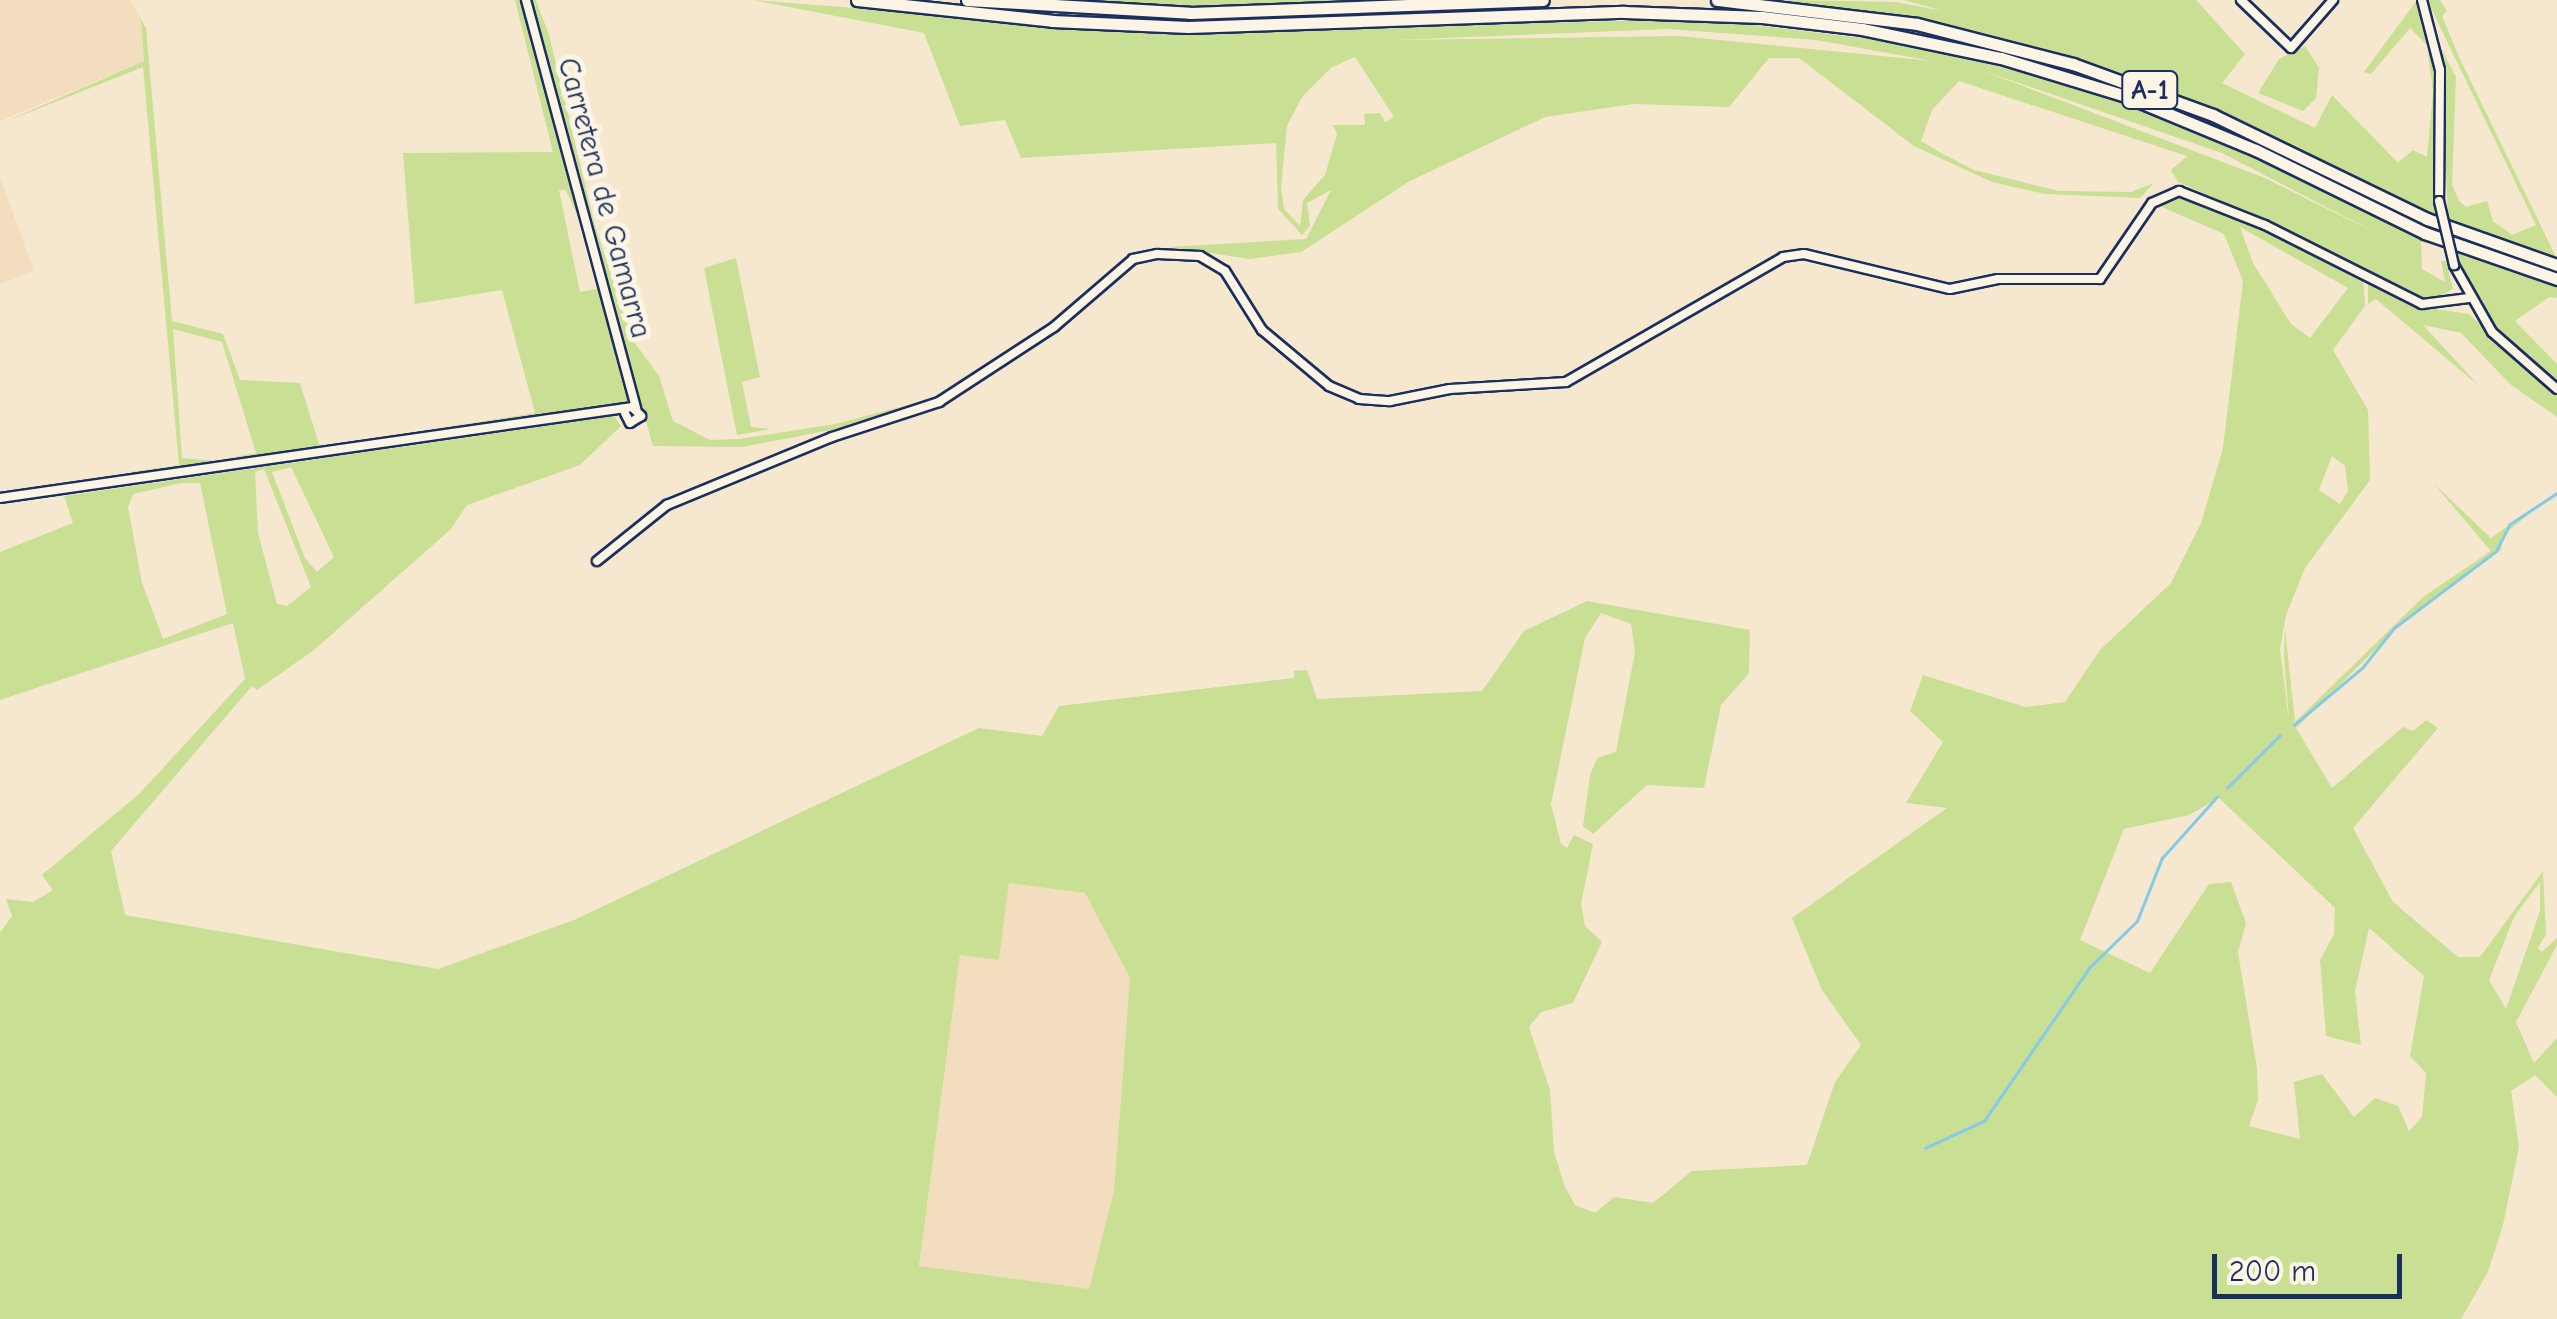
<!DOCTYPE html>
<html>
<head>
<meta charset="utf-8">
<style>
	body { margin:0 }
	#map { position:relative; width:2557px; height:1319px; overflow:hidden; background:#f6e8cf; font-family:"Comic Neue",sans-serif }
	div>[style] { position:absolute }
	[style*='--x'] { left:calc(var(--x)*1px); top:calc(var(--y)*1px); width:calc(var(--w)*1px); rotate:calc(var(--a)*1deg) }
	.built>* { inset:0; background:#f2debf }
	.green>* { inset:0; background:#c8df94 }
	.stream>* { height:2.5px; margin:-1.25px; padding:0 1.25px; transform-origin:1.25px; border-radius:1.25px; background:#87cae8 }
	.roads { filter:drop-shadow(2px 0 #1b2f5e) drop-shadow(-2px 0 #1b2f5e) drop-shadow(0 2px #1b2f5e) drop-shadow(0 -2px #1b2f5e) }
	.minor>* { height:8px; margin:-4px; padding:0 4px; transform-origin:4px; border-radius:4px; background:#fcf5e5 }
	.highway>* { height:11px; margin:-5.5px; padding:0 5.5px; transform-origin:5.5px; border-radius:5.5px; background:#fcf5e5 }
	.bridges { filter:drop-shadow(2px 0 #1b2f5e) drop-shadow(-2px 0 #1b2f5e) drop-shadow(0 2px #1b2f5e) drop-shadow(0 -2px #1b2f5e) }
	.minor-bridge>* { height:8px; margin:-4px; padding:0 4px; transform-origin:4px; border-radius:4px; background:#fcf5e5 }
	span { translate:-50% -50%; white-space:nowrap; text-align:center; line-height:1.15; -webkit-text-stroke:10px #fcf5e5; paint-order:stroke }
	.shield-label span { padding:2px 8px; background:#fcf5e5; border:2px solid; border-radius:8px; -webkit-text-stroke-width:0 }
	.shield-label { font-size:28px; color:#1b2f5e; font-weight:700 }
	.street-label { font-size:30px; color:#1b2f5e }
	.scale { position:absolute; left:2212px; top:1254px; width:190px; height:45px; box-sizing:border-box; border:5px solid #1b2f5e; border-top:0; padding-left:12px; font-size:30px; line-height:35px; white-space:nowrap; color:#1b2f5e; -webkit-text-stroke:8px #fcf5e5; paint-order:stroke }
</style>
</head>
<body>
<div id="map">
	<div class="built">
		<div style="clip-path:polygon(0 0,130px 0,141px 20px,144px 61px,0 121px)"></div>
		<div style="clip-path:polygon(0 177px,34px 271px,0 284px)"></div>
		<div style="clip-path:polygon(1009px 883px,1085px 893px,1130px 978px,1114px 1191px,1090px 1290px,919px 1266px,960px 955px,999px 959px)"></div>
	</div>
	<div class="green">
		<div style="clip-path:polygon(evenodd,130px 0,146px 28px,172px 321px,223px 334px,240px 380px,300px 383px,320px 447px,535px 413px,502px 290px,415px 304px,403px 153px,553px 152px,515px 0,524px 0,588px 241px,566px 190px,559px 190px,580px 292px,602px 288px,631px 396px,626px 403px,134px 477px,131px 472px,179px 465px,143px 67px,0 124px,144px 61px,141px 20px,130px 0,173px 329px,222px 342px,256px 453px,214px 461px,182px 458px,173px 329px)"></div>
		<div style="clip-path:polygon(528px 0,536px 0,549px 35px,595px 226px,634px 342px,659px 376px,673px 421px,710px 440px,739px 439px,835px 424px,915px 403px,831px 430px,742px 447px,653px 446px)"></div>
		<div style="clip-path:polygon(evenodd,753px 0,1158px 32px,1704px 19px,1911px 44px,2109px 95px,2225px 142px,2441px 246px,2421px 242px,2422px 269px,2445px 282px,2441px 261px,2446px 261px,2453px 289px,2433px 300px,2406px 295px,2289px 230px,2178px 182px,2171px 170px,2187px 156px,1959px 81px,1932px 110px,1921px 141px,1941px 153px,1974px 170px,2058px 191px,2131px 192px,2154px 183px,2140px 198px,2045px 194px,1992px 182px,1914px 146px,1799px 58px,1769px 58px,1729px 107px,1633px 104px,1545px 117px,1410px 181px,1301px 252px,1250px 259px,1169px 247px,1306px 239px,1331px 190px,1307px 203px,1310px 226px,1302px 235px,1278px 209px,1276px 143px,1021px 158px,1005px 120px,960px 126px,924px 33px,753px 0,1668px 29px,1816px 40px,1932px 61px,1679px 36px,1395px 40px,1668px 29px,753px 0,1355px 57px,1394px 117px,1385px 122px,1380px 113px,1364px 114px,1365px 125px,1333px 125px,1337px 134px,1325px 175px,1303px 200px,1300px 226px,1284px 209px,1281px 187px,1287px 126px,1302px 97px,1332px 67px,1355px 57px,753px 0,1981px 70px,2222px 153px,2384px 237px,2265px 178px,1981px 70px)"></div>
		<div style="clip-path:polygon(1033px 0,1413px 0,1172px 7px)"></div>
		<div style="clip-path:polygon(1784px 0,1896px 2px,1943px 11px,1904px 0,2196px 0,2245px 54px,2222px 83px,2315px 128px,2332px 95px,2398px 163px,2413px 150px,2427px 157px,2433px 92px,2427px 45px,2410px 28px,2371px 74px,2364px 72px,2417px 0,2435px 52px,2436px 216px,2126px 76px,1988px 34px)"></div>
		<div style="clip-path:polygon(2427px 0,2440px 0,2447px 11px,2442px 16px,2459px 57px,2557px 259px,2448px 220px,2441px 48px,2456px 77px,2452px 185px,2459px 201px,2466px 207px,2487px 201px,2493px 221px,2512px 235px,2536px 225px)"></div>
		<div style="clip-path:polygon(2305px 46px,2319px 68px,2316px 98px,2303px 111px,2258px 93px,2279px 59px)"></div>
		<div style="clip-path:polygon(evenodd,2167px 197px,2196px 199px,2363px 279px,2365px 306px,2333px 350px,2368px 410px,2370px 480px,2305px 568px,2286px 615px,2280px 649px,2289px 721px,2284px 656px,2285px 628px,2295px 722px,2423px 597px,2491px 551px,2434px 484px,2491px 538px,2557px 492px,2503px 535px,2501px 550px,2398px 627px,2296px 728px,2332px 788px,2403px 727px,2413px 731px,2426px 720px,2438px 728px,2353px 828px,2393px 902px,2458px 957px,2480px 957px,2543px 871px,2546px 934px,2538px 948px,2542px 952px,2557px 938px,2557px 945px,2516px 1022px,2534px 1063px,2557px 1038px,2557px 1097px,2535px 1075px,2511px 1091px,2519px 1147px,2503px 1225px,2488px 1272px,2461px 1319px,0 1319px,0 933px,12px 916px,6px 899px,33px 902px,53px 890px,42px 875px,140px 793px,245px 679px,233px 623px,0 700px,0 552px,73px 523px,64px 496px,614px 416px,621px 426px,580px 465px,467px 505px,451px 529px,314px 650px,257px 690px,252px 686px,111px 851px,125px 915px,438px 969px,574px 920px,979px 728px,1042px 736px,1059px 706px,1294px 678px,1294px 671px,1307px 670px,1317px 699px,1482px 691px,1524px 631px,1587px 601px,1750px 630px,1749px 673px,1721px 705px,1704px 788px,1647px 785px,1593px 834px,1583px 826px,1590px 775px,1597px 758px,1616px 752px,1635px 652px,1631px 624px,1601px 613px,1585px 638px,1551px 804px,1561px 844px,1567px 848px,1574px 835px,1593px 844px,1581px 904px,1585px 926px,1602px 942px,1573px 1003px,1541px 1012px,1529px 1027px,1550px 1090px,1554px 1152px,1565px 1187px,1575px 1205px,1595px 1213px,1614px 1197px,1653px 1203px,1692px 1171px,1807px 1165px,1835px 1082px,1861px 1045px,1822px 990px,1792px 918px,1947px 808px,1906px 803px,1943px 742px,1910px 711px,1923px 675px,2025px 707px,2065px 702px,2100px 650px,2171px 583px,2201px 523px,2223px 448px,2243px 281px,2224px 234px,2155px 204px,2167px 197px,2240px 227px,2348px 288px,2310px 338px,2291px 324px,2253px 263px,2240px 227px,2167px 197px,2332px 456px,2345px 466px,2348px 491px,2340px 504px,2319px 490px,2332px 456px,2167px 197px,291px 467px,334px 557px,317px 572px,305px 558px,272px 472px,291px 467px,2167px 197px,264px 469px,311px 587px,287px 606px,277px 604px,258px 533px,255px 472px,264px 469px,2167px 197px,181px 483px,200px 483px,227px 614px,163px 639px,142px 583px,128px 507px,133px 494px,181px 483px,2167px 197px,2219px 798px,2335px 908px,2334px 934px,2320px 960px,2326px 1036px,2361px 1045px,2355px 991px,2369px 928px,2424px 976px,2410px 1056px,2426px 1073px,2422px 1117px,2409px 1131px,2398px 1106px,2375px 1098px,2354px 1117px,2322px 1074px,2294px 1082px,2300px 1139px,2249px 1126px,2258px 1100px,2257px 1068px,2238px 952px,2246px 923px,2231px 882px,2209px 884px,2150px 973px,2080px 940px,2124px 829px,2189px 815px,2219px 798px,2167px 197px,2540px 882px,2540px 911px,2506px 1009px,2489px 980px,2514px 917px,2540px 882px,2167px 197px,1009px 883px,1085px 893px,1130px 978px,1114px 1191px,1089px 1289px,919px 1266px,960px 955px,999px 960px,1009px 883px)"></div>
		<div style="clip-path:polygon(2455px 252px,2557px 287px,2557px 298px,2549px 297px,2515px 321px,2557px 364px,2557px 383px,2495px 329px)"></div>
		<div style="clip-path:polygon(736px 258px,760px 377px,742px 382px,751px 427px,771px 429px,737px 435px,704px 268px)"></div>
		<div style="clip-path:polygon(2368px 283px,2409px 305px,2469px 314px,2557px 395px,2557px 417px,2510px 384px,2461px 333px,2423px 325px,2479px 386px,2376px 299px,2368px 304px)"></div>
	</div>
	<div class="stream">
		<div style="--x:2294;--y:725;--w:90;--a:-40"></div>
		<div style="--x:2363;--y:667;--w:50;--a:-51.5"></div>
		<div style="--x:2394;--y:628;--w:128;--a:-37"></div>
		<div style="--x:2496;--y:551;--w:30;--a:-63"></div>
		<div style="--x:2510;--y:524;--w:56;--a:-33.4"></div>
		<div style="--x:2227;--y:788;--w:74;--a:-45"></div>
		<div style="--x:1925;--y:1148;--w:65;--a:-24.6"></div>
		<div style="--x:1984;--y:1121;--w:186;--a:-55.5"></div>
		<div style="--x:2089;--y:968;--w:67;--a:-44.4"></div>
		<div style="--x:2137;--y:921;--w:68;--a:-68.4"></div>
		<div style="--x:2162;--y:858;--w:82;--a:-48"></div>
	</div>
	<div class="roads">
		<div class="minor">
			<div style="--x:526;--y:0;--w:423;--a:74.9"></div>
			<div style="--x:2241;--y:0;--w:69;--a:43.8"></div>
			<div style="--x:2291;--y:48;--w:64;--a:-48.8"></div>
			<div style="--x:2422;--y:0;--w:72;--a:75.6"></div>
			<div style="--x:2440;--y:70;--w:131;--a:90.4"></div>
			<div style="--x:2454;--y:265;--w:77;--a:60.4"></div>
			<div style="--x:2492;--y:332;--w:86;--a:41.2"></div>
			<div style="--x:0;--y:498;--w:639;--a:-8.19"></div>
			<div style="--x:632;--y:407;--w:13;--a:45"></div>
			<div style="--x:641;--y:416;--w:13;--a:148"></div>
			<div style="--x:630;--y:423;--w:11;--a:-117"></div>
			<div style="--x:597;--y:561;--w:90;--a:-38.7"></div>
			<div style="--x:667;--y:505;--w:178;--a:-22.4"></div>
			<div style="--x:832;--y:437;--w:113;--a:-18.1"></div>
			<div style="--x:939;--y:402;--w:137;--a:-33.1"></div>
			<div style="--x:1054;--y:327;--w:104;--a:-40.7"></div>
			<div style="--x:1133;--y:259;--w:25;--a:-12"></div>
			<div style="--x:1157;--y:254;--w:43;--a:2.7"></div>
			<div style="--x:1200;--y:256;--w:29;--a:31"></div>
			<div style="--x:1225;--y:271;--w:70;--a:57.9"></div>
			<div style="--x:1262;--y:330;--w:87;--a:39.9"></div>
			<div style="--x:1329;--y:386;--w:33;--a:23"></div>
			<div style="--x:1359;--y:399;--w:31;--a:4"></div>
			<div style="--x:1390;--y:401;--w:61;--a:-11.3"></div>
			<div style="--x:1450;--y:389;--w:116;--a:-3.5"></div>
			<div style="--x:1566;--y:382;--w:250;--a:-29.9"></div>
			<div style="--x:1783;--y:257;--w:21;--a:-8"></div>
			<div style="--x:1804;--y:254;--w:150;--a:13.5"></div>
			<div style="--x:1950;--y:289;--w:49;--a:-11.8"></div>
			<div style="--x:1998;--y:279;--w:102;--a:0"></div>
			<div style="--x:2100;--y:279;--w:92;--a:-55.6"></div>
			<div style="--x:2152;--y:203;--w:30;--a:-24"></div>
			<div style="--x:2179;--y:191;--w:92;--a:21.6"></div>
			<div style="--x:2265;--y:225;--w:176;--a:26.7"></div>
			<div style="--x:2422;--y:304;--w:47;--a:-7.3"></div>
		</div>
		<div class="highway">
			<div style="--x:857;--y:0;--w:196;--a:6.1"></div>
			<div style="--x:1052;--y:21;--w:136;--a:2.5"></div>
			<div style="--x:1188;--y:27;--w:436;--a:-2"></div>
			<div style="--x:1624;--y:12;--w:138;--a:2.1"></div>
			<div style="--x:1762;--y:17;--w:101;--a:6.8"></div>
			<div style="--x:1862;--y:29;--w:142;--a:11.8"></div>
			<div style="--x:2001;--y:58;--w:127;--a:16.9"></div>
			<div style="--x:2123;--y:95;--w:144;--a:22.5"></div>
			<div style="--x:2256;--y:150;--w:188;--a:26.2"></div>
			<div style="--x:2425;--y:233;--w:140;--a:19.2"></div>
			<div style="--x:967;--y:0;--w:223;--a:3.3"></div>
			<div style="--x:1190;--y:13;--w:353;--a:-2.1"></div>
			<div style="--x:1717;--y:0;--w:201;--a:6.8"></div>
			<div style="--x:1917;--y:24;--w:161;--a:14.4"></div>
			<div style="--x:2073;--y:64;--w:149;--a:20"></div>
			<div style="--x:2213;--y:115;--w:238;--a:25.9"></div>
			<div style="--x:2427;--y:219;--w:138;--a:19.5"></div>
		</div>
	</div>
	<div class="bridges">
		<div class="minor-bridge">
			<div style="--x:2439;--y:201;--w:66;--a:76.8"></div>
		</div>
	</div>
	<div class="shield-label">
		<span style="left:2150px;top:90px">A-1</span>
	</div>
	<div class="street-label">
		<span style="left:604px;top:198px;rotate:75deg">Carretera de Gamarra</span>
	</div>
	<div class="scale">200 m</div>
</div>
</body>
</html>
